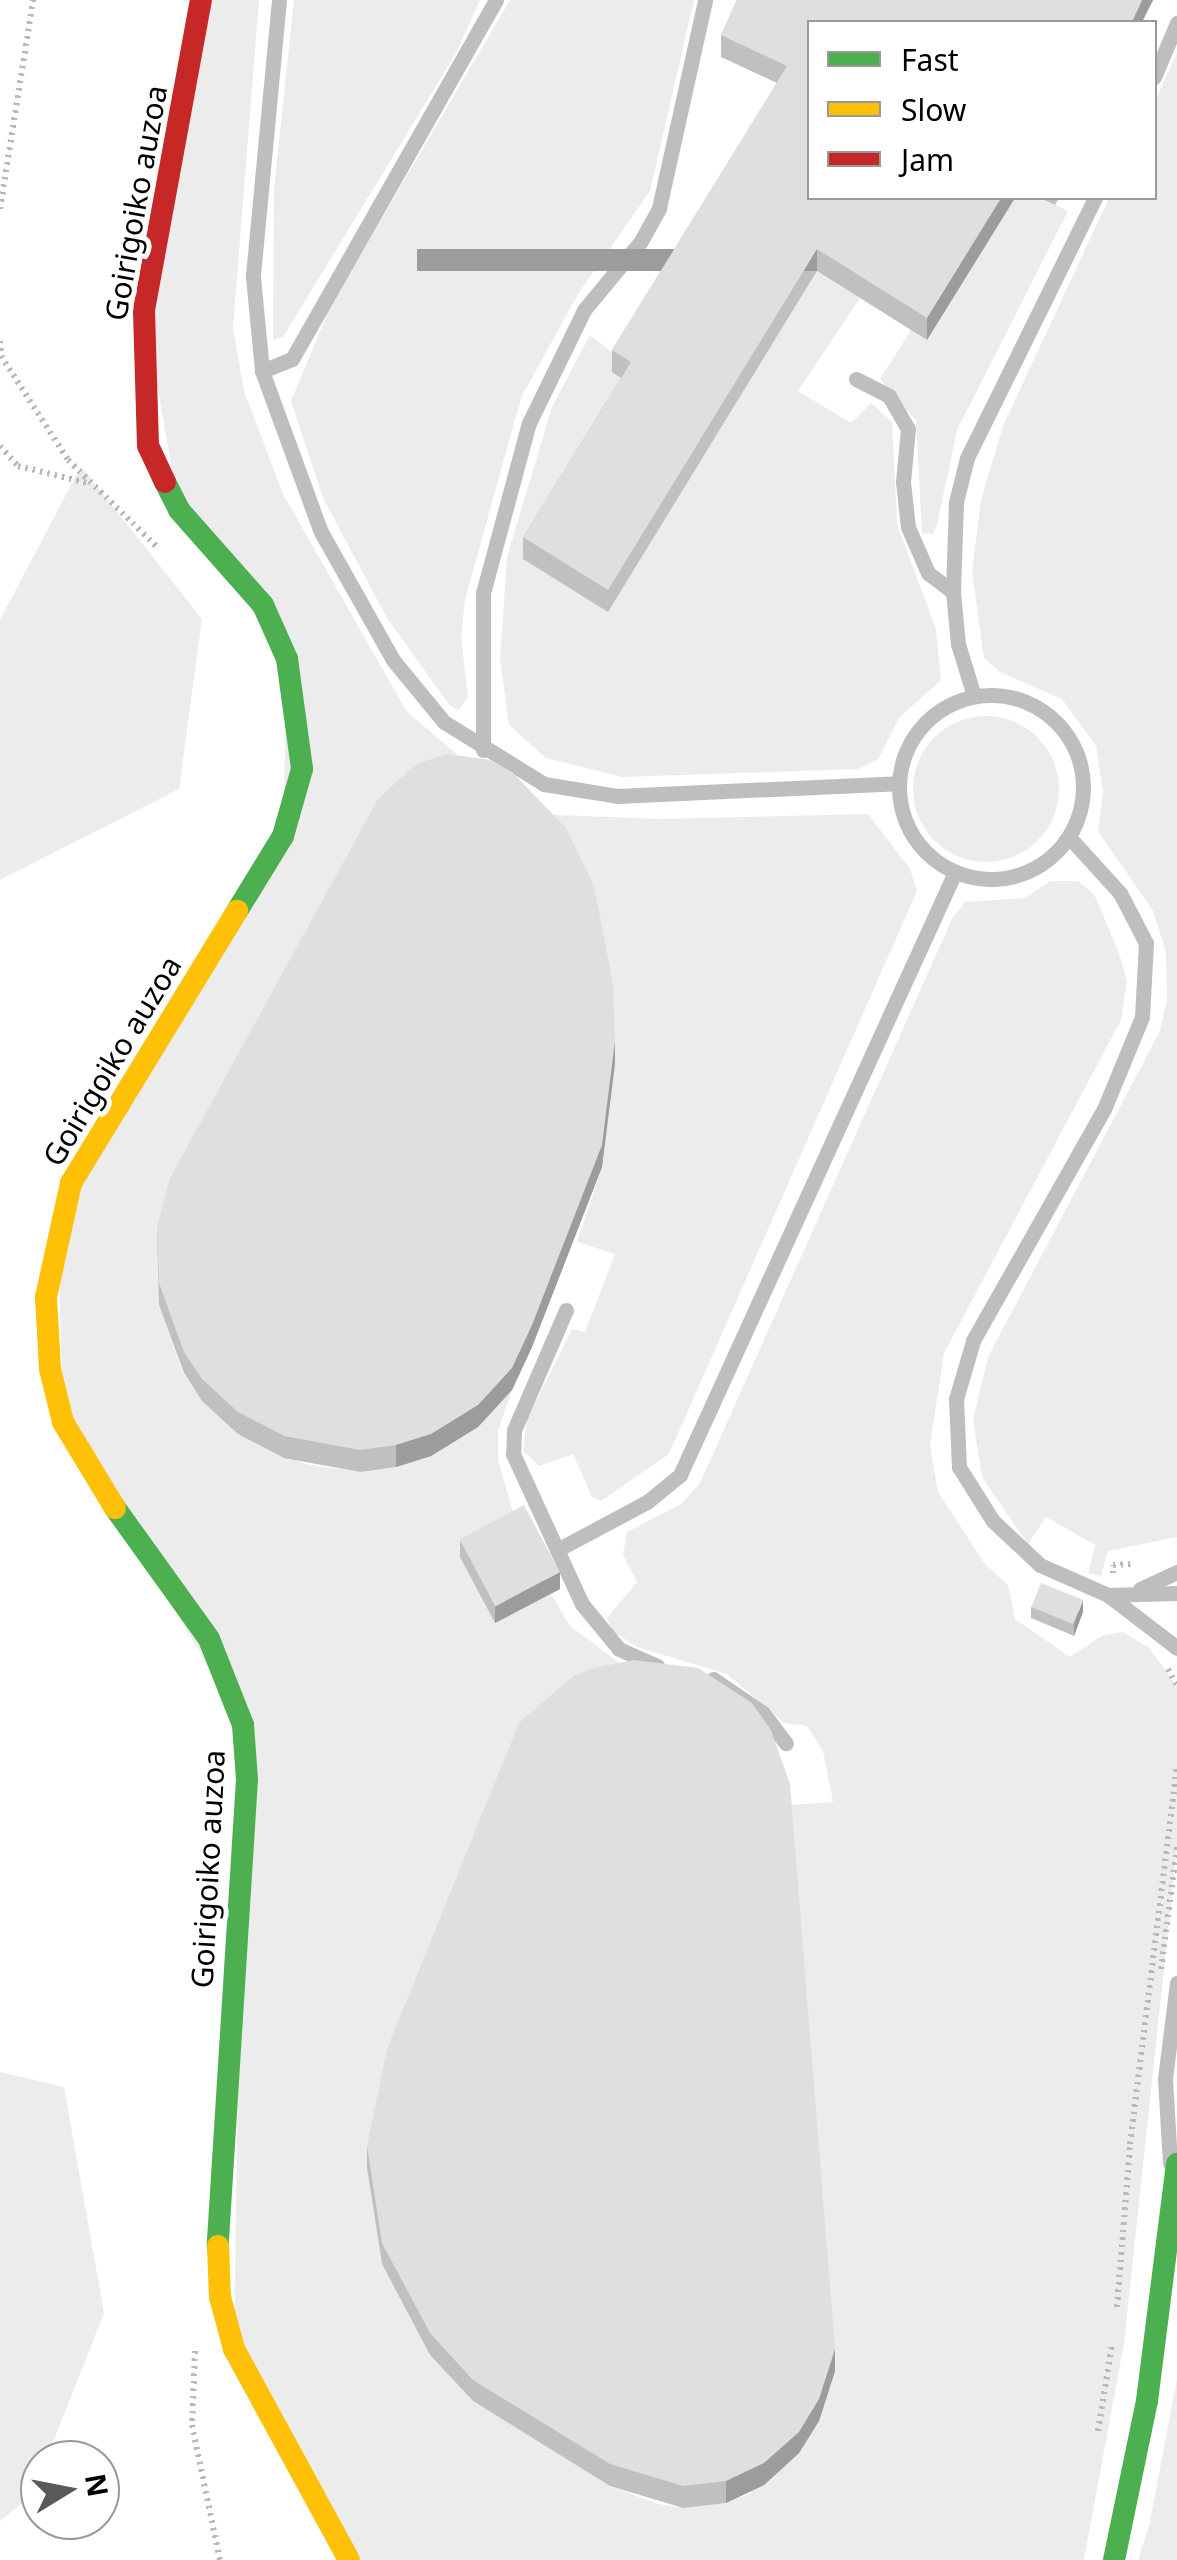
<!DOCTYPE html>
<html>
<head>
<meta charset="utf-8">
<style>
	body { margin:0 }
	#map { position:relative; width:1177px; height:2560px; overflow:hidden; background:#fff; font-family:"Noto Sans",sans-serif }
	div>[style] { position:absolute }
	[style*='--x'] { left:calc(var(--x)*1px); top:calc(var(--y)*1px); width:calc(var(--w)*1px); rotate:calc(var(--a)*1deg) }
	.green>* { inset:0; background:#ececec }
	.round { border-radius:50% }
	.path>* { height:6px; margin-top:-3px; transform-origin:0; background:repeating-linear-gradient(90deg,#b9b9b9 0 2.5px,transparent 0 7.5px) }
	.lane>* { height:15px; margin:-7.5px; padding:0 7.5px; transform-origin:7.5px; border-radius:7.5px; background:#bebebe }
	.lane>.ring { margin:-7.5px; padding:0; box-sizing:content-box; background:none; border:15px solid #bebebe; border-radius:50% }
	.fast>* { height:22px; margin:-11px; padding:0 11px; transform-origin:11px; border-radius:11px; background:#4caf50 }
	.slow>* { height:22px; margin:-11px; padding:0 11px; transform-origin:11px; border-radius:11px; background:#ffc107 }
	.jam>* { height:22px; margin:-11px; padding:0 11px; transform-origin:11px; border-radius:11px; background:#c62828 }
	.wall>* { inset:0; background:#c0c0c0 }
	.shaded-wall>* { inset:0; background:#9c9c9c; transform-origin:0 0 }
	.building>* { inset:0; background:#dfdfdf; transform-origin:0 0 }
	span { translate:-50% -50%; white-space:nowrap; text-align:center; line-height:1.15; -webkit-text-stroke:10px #fff; paint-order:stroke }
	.street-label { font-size:30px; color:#000 }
	.legend { position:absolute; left:807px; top:20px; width:350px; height:180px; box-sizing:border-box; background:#fff; border:2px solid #999; margin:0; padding:12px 18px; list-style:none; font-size:30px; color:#000 }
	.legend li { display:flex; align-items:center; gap:20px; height:50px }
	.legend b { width:50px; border:2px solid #999 }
	.north { position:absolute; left:20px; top:2440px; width:100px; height:100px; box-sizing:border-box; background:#fff; border:2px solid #999; border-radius:50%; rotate:80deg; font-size:28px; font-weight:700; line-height:40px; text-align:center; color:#000 }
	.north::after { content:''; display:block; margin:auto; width:35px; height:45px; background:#595959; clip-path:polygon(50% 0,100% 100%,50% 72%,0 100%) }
</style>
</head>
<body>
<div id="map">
	<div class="green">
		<div style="clip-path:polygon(201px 0,259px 0,233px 328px,244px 391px,283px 494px,407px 712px,490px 782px,161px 1226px,159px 1305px,183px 1373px,202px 1401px,239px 1434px,305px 1464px,360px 1472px,431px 1456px,478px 1427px,512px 1390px,498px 1431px,498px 1460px,517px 1526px,495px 1623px,551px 1594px,570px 1626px,621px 1664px,367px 2168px,382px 2264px,430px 2355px,473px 2401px,610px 2486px,658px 2504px,683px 2508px,746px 2496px,799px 2453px,819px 2421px,835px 2371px,790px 1805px,833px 1802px,823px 1751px,807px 1726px,784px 1723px,727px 1674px,637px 1647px,612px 1631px,607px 1618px,637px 1582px,623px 1555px,627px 1532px,681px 1504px,700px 1483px,952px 919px,965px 902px,1025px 898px,1050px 881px,1078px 881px,1094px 894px,1119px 953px,1127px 981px,1121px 1020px,944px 1353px,930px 1446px,938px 1492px,985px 1564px,1008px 1585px,1015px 1619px,1070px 1657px,1103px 1635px,1123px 1632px,1149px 1648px,1177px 1686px,1177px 1847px,1124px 2343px,1084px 2560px,349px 2560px,234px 2349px,243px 1725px,63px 1422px,58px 1225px,283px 836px,287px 658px,179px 510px,144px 310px)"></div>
		<div style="clip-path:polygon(294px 0,480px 0,456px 53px,283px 337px,273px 340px,274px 190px)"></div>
		<div style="clip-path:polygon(510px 0,694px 0,650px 191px,578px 294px,521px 398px,465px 600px,461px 637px,468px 697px,459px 710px,450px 706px,387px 618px,323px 498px,291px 401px,332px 303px)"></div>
		<div style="clip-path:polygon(1177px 53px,1177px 1537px,1108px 1551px,1101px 1576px,1088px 1573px,1095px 1545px,1046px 1517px,1028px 1544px,982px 1477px,973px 1420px,988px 1357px,1159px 1033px,1167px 1000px,1166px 952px,1153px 911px,1098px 831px,1103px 792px,1096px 746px,1062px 699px,1000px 672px,984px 658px,972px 572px,981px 500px,1003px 426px,1109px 198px,1154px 198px,1155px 101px)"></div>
		<div style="clip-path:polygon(1015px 198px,1040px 198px,1068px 211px,957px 430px,937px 525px,933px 534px,922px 533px,916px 421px,880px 379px,911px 330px,928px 339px)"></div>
		<div style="clip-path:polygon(817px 271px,860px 298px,798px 391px,851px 423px,871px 403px,892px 422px,897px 524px,936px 629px,941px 680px,899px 718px,878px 759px,858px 769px,622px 777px,546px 758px,509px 725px,500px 660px,507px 557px,552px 407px,590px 335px,716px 436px)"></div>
		<div style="clip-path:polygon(81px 466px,202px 619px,179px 789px,0 880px,0 620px)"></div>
		<div class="round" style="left:913px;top:716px;width:146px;height:146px"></div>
		<div style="clip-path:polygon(533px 814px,660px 819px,868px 814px,910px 869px,917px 891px,669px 1454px,601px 1501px,592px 1497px,573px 1454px,539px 1466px,523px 1451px,527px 1420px,572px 1329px,585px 1332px,615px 1254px,577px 1242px,602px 1167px,615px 1063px)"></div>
		<div style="clip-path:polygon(0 2072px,64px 2087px,104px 2313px,46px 2460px,40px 2460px,32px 2495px,0 2521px)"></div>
		<div style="clip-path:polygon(1177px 2379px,1177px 2560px,1138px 2560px,1149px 2526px)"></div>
	</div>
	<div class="path">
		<div style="--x:0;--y:209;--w:212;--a:-81"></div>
		<div style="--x:0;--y:341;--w:15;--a:86"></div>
		<div style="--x:1;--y:356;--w:124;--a:57.2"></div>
		<div style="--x:68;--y:460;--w:124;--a:44.3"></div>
		<div style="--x:0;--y:446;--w:27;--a:48"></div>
		<div style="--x:18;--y:466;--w:72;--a:13.7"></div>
		<div style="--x:1113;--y:1573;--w:8;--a:-90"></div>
		<div style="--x:1113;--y:1565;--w:22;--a:-3"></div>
		<div style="--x:1168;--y:1669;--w:19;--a:62"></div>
		<div style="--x:1161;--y:1969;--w:123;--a:-82.5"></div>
		<div style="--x:1117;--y:2307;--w:164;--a:-85.4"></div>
		<div style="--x:1130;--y:2144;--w:380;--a:-82.9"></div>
		<div style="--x:195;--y:2351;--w:74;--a:92.3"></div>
		<div style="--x:192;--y:2425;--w:138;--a:78.3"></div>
		<div style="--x:1098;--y:2431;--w:87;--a:-80.8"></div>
	</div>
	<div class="lane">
		<div style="--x:279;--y:0;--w:278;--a:95.4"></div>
		<div style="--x:253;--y:277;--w:94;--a:84.5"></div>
		<div style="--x:262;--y:371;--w:171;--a:69.9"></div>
		<div style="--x:321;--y:532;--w:147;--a:60.6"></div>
		<div style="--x:393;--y:660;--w:80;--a:50.6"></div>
		<div style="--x:444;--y:722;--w:118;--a:31.8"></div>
		<div style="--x:544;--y:784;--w:74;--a:9.3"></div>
		<div style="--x:617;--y:796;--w:281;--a:-2.6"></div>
		<div style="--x:1154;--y:77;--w:59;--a:-66.9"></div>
		<div style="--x:262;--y:371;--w:32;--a:-22"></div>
		<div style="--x:292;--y:359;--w:413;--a:-60.4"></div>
		<div style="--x:856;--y:379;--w:37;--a:27"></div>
		<div style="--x:889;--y:396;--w:38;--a:60"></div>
		<div style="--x:908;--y:429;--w:53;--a:95.4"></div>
		<div style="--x:903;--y:482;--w:45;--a:83.7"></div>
		<div style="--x:908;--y:527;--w:50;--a:66.5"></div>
		<div style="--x:928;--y:573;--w:31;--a:37"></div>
		<div class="ring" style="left:899px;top:695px;width:169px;height:169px"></div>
		<div style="--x:974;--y:696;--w:54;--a:-107.1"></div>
		<div style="--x:958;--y:644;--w:52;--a:-95.5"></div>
		<div style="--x:953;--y:592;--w:90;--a:-88.1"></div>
		<div style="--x:956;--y:502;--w:45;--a:-76"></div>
		<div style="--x:967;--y:458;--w:290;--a:-63.8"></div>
		<div style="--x:483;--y:750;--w:157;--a:-90"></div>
		<div style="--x:483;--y:593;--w:176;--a:-74.9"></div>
		<div style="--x:529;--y:423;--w:126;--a:-64"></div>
		<div style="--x:584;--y:310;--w:89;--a:-50.4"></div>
		<div style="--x:641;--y:241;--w:38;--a:-61"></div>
		<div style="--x:659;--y:208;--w:213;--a:-77.5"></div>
		<div style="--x:1069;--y:837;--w:76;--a:47.7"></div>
		<div style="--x:1120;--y:893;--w:56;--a:62.5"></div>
		<div style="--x:1146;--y:943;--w:74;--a:93.1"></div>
		<div style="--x:1142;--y:1017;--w:100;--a:112.4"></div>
		<div style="--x:1104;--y:1109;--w:266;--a:119.5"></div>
		<div style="--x:973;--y:1341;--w:60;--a:106.3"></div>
		<div style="--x:956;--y:1399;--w:68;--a:87.5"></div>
		<div style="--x:959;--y:1467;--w:64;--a:57.8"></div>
		<div style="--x:993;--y:1521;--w:64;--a:43.1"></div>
		<div style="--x:1040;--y:1565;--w:74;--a:23.8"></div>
		<div style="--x:1108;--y:1595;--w:87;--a:37.5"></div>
		<div style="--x:566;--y:1310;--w:131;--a:113.4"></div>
		<div style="--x:514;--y:1430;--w:24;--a:92"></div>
		<div style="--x:513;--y:1454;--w:165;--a:65.3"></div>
		<div style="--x:582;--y:1604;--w:58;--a:50.6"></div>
		<div style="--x:619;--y:1649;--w:42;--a:24.1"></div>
		<div style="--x:557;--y:1550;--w:102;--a:-28.1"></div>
		<div style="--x:647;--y:1502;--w:43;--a:-39.3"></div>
		<div style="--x:680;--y:1475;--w:663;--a:-65.48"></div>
		<div style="--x:1140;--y:1589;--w:41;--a:-24.7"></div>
		<div style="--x:1108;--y:1595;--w:69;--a:-1.7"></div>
		<div style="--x:713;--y:1679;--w:60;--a:34.2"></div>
		<div style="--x:763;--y:1713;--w:38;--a:53"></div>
		<div style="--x:1170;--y:2163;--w:84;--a:-93.4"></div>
		<div style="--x:1165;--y:2079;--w:97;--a:-82.9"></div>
	</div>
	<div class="fast">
		<div style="--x:165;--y:482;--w:31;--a:63"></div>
		<div style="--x:179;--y:510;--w:127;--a:48.5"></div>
		<div style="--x:263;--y:605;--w:59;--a:66"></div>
		<div style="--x:287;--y:659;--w:111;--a:82.2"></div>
		<div style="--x:302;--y:769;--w:70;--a:105.8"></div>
		<div style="--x:283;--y:836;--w:88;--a:121.5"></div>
		<div style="--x:115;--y:1508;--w:161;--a:54.3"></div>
		<div style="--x:209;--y:1639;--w:92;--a:68.4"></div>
		<div style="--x:243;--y:1725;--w:54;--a:85.8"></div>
		<div style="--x:247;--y:1779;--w:468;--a:93.6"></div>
		<div style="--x:1114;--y:2560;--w:162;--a:-78.3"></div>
		<div style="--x:1147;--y:2401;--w:239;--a:-82.8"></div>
	</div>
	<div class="slow">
		<div style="--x:115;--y:1508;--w:100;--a:-121.2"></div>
		<div style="--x:63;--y:1422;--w:55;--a:-103.8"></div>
		<div style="--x:50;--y:1369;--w:72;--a:-93.2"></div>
		<div style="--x:46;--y:1297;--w:117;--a:-77.6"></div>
		<div style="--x:71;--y:1183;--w:319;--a:-58.6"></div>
		<div style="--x:218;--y:2246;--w:51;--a:87.8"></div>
		<div style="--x:220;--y:2297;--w:54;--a:74.9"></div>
		<div style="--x:234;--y:2349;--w:240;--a:61.4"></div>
	</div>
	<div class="jam">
		<div style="--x:165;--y:482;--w:40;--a:-115"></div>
		<div style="--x:148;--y:446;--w:136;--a:-91.7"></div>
		<div style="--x:144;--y:310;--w:315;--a:-79.6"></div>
	</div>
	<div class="wall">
		<div style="clip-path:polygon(737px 0,1153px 0,1142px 22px,810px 22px,810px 198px,1015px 198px,927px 340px,817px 271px,608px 612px,523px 559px,523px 537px,621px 378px,612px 372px,612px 350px,777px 83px,721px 57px,721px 35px)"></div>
		<div style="clip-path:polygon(1040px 198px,1059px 198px,1055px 205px)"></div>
		<div style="clip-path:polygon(615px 1063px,602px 1167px,532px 1347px,512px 1390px,478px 1427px,431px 1456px,396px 1467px,360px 1472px,284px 1458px,238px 1434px,202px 1401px,184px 1373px,159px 1305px,157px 1227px)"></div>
		<div style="clip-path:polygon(460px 1540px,560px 1589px,495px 1623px,460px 1557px)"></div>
		<div style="clip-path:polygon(1031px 1607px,1083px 1612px,1074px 1636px,1031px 1618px)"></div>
		<div style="clip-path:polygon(367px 2146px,835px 2371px,819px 2421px,799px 2453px,764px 2485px,726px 2503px,683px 2508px,610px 2486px,473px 2401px,430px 2355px,382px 2264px,367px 2168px)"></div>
	</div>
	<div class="shaded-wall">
		<div style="clip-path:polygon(1142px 0,1153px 0,1142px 22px,1132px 22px)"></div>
		<div style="clip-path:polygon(1001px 198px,1015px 198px,927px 340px,927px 318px)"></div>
		<div style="left:817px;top:249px;width:22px;height:400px;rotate:90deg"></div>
		<div style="clip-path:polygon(615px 1041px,615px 1063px,602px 1167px,532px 1347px,512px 1390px,478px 1427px,431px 1456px,396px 1467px,396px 1445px)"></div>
		<div style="clip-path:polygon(560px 1572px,560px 1589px,495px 1623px,495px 1606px)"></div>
		<div style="clip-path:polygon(1083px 1600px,1083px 1612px,1074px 1636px,1074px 1624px)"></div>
		<div style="clip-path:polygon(835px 2349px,835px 2371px,819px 2421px,799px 2453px,764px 2485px,726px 2503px,726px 2481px)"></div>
	</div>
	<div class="building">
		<div style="clip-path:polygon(737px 0,1142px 0,1132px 22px,810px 22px,810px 198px,1001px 198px,927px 318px,817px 249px,608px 590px,523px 537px,631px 362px,612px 350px,787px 66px,721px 35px)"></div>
		<div style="clip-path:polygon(447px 754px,490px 760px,512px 772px,566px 828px,594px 886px,613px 984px,615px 1041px,602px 1145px,532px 1325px,512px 1368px,478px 1405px,431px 1434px,396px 1445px,360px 1450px,284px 1436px,238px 1412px,202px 1379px,184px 1352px,159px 1283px,157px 1227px,170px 1178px,378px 799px,416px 764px)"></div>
		<div style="left:524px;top:1505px;width:76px;height:73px;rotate:62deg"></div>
		<div style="left:1041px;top:1583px;width:45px;height:26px;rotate:22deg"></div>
		<div style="clip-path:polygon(634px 1660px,698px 1668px,752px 1703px,771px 1730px,790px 1784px,835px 2349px,819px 2399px,799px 2432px,764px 2463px,726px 2481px,683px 2486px,610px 2464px,473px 2380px,430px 2333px,382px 2243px,367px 2146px,387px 2049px,519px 1723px,572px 1677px,593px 1668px)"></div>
	</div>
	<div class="street-label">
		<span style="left:136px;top:203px;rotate:-80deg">Goirigoiko auzoa</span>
		<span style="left:112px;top:1061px;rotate:-59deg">Goirigoiko auzoa</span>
		<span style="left:208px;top:1869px;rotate:-87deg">Goirigoiko auzoa</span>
	</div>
	<ul class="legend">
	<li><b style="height:12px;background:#4caf50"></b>Fast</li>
	<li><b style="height:12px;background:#ffc107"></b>Slow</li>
	<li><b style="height:12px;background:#c62828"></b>Jam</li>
	</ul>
	<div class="north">N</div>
</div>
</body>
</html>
